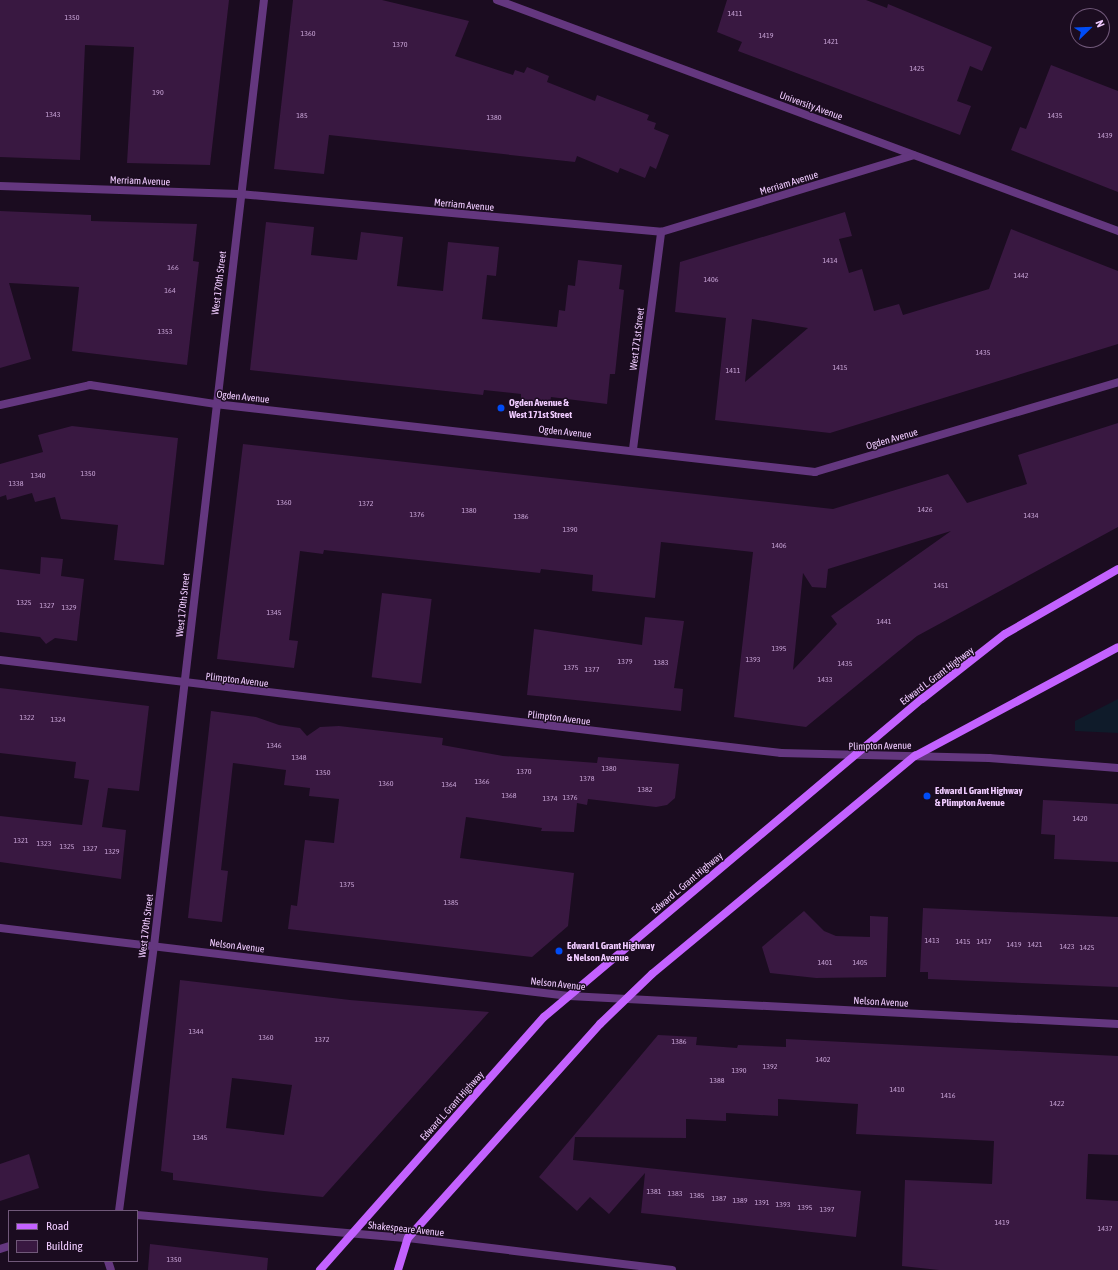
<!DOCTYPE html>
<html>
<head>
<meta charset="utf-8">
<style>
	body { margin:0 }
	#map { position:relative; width:1118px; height:1270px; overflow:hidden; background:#1b0c20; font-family:"Asap Condensed",sans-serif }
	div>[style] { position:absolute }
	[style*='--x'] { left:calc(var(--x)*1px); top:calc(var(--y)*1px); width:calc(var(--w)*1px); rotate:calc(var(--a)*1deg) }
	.green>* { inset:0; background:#0f1b2a }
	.building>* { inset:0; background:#391841; transform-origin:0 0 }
	.minor>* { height:8px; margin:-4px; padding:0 4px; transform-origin:4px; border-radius:4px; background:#64377f }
	.tertiary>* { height:8px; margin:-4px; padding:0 4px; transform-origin:4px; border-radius:4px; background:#64377f }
	.secondary>* { height:8px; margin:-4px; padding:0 4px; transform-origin:4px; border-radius:4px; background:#c362ff }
	.dots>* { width:11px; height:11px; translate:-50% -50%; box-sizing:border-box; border:2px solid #1b0c20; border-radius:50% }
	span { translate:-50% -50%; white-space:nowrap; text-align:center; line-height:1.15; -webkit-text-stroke:3px #1b0c20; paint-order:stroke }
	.number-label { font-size:8px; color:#c29ed0 }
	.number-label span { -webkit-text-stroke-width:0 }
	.street-label { font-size:10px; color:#f0cbff }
	.poi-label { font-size:10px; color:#f0cbff; font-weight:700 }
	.left { translate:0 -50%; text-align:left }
	.legend { position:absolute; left:8px; top:1210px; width:130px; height:52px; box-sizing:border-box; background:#1b0c20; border:1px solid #705879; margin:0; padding:5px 7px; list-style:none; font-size:12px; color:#f0cbff }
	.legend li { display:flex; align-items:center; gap:8px; height:20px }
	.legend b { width:20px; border:1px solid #705879 }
	.north { position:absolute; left:1070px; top:8px; width:40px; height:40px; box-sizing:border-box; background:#1b0c20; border:1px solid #705879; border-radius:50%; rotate:67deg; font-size:11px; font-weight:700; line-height:16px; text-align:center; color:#f0cbff }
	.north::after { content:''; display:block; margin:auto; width:14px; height:18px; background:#004cf6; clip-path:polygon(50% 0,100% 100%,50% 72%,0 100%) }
</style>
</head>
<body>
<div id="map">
	<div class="green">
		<div style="clip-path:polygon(1118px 699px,1118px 733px,1075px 731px,1075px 721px)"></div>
	</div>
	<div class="building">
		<div style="clip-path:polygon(0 0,229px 0,210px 165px,127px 163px,134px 47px,85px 45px,80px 160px,0 157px)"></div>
		<div style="clip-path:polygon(293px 0,382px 0,469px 21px,455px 56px,513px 75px,515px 70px,524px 73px,527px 67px,549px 76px,547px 82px,595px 101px,597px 95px,649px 115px,647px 120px,656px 123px,654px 129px,669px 135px,656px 169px,650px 166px,645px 178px,620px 168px,618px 173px,577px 156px,575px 162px,329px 135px,324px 174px,274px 169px)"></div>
		<div style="clip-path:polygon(727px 0,866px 0,887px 8px,888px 4px,992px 47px,982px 71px,970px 66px,957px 101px,971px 106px,960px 135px,738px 51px,742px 42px,717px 32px)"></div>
		<div style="clip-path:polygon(1051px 65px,1118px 91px,1118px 192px,1011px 150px,1020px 127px,1026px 129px)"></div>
		<div style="clip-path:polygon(0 211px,91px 215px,91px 221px,197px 224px,193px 261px,199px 262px,187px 365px,72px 351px,79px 287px,9px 283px,31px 359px,0 368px)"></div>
		<div style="clip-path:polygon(evenodd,845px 212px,852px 236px,839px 239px,849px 273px,862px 269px,874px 311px,899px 304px,903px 315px,989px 289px,1011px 229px,1118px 271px,1118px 344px,830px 433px,715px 420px,726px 318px,675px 312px,680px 262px,845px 212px,752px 319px,808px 328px,745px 382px,752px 319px)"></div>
		<div style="clip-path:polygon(266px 222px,314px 227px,311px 255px,357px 260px,361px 232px,403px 237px,397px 286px,443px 291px,448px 242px,499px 247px,496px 276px,487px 275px,482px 319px,557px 327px,559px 310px,565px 311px,568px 285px,575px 286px,578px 260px,622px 265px,619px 289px,624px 290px,615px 374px,610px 374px,607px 404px,551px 397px,550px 403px,521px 400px,521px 394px,484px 390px,483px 395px,250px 370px)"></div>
		<div style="clip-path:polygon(evenodd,1118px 423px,1118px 527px,917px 636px,806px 727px,734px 717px,753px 552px,661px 542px,655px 598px,592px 591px,593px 575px,541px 569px,540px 573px,324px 550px,323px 554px,300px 551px,289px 640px,298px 641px,294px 668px,217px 659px,243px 444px,833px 509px,948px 474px,967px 503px,1027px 484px,1018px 455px,1118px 423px,951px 531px,831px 616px,837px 624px,793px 670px,803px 573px,812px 587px,826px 588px,828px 569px,951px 531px)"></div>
		<div style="clip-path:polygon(72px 426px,178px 438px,164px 565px,114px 560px,118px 525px,61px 519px,55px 497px,35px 502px,32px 493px,7px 500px,6px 495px,0 497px,0 464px,43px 452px,38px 435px)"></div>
		<div style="clip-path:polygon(41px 557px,63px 559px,61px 576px,84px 579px,77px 641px,55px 638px,46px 644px,40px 637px,0 632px,0 569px,40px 574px)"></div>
		<div style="left:382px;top:593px;width:50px;height:85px;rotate:7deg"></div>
		<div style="clip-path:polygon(645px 617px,684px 621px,674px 688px,683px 689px,681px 711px,527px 695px,534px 629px,642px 645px)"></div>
		<div style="clip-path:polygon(0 688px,149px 706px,139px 791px,108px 788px,102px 827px,126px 830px,121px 879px,0 862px,0 816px,82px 825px,89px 780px,74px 778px,76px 762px,0 753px)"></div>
		<div style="clip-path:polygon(211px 711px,256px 717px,279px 725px,300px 728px,307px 736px,320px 727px,339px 726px,443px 738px,442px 745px,503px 756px,597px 763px,598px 757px,679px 764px,675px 798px,667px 805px,656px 807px,588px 799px,587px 805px,577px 803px,574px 832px,541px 831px,542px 828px,466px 817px,460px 858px,574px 873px,568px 926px,532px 957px,288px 929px,291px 905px,297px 906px,305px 840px,334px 843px,339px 799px,309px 796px,310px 788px,284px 785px,286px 770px,233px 763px,221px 870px,228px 871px,222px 922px,188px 918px)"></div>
		<div style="clip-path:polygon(1043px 800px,1118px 804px,1118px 862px,1054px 859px,1055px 835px,1041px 834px)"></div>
		<div style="clip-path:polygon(923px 908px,1118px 917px,1118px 987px,928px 979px,928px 972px,920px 972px)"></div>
		<div style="clip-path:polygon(804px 911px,824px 931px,836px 936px,870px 937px,870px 916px,888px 917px,886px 977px,816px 978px,770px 973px,762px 947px)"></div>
		<div style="clip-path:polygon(evenodd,180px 980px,350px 1000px,489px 1012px,323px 1197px,264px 1191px,173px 1180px,173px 1173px,161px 1171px,180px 980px,232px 1078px,292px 1085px,284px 1135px,226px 1128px,232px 1078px)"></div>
		<div style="clip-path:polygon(658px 1035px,697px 1037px,696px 1045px,737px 1048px,738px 1045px,786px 1047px,786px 1039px,1118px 1056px,1118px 1155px,1088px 1154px,1086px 1199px,1118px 1201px,1118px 1270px,939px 1270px,902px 1266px,905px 1180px,992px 1184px,994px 1141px,856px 1134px,858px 1104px,778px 1099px,778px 1116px,726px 1113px,726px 1121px,686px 1119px,686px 1138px,575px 1137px,573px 1160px,861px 1191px,856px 1237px,641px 1213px,645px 1173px,609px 1214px,590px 1197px,577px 1211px,539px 1177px)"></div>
		<div style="clip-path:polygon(29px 1154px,39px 1188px,0 1201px,0 1164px)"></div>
		<div style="clip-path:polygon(150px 1244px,268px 1258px,267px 1270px,148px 1270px)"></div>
	</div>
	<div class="minor">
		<div style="--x:497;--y:0;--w:663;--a:20.4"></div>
		<div style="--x:0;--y:186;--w:239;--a:1.9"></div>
		<div style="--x:239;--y:194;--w:424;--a:5.1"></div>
		<div style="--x:661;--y:232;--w:264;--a:-16.9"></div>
		<div style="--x:633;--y:449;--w:219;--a:-82.6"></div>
		<div style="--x:0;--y:660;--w:787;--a:6.79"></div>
		<div style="--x:781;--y:753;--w:208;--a:1.4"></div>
		<div style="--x:989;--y:758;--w:129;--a:4.4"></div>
		<div style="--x:0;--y:928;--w:573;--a:6.81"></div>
		<div style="--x:569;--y:996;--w:550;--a:2.92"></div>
		<div style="--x:119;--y:1211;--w:267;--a:-82.5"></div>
		<div style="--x:154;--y:946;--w:952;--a:-83.37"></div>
		<div style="--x:137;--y:1215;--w:272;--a:4.9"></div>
		<div style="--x:408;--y:1238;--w:266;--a:6.9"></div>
		<div style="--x:0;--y:1249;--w:9;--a:-18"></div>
		<div style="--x:108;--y:1261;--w:9;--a:72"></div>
	</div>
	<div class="tertiary">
		<div style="--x:0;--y:405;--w:92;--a:-12.5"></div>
		<div style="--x:90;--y:385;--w:126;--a:8.6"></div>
		<div style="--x:215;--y:404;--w:604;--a:6.47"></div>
		<div style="--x:815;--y:472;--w:316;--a:-16.5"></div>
	</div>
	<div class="secondary">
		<div style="--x:320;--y:1270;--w:338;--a:-48.5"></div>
		<div style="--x:544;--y:1017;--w:494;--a:-40.1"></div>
		<div style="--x:922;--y:699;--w:105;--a:-38.1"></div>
		<div style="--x:1005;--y:634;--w:130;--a:-29.9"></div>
		<div style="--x:398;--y:1270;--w:34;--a:-73"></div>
		<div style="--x:408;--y:1238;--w:288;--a:-48.1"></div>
		<div style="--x:600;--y:1024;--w:72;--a:-43.9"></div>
		<div style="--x:652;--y:974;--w:342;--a:-39.7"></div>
		<div style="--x:915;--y:756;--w:230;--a:-28.2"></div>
	</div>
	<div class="dots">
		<div style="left:501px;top:408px;background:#004cf6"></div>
		<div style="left:927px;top:796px;background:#004cf6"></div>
		<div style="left:559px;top:951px;background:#004cf6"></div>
	</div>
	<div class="number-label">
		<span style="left:735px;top:14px">1411</span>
		<span style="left:72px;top:18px">1350</span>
		<span style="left:308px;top:34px">1360</span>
		<span style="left:766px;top:36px">1419</span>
		<span style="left:831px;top:42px">1421</span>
		<span style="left:400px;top:45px">1370</span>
		<span style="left:917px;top:69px">1425</span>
		<span style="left:158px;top:93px">190</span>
		<span style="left:53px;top:115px">1343</span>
		<span style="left:302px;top:116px">185</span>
		<span style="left:1055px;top:116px">1435</span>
		<span style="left:494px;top:118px">1380</span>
		<span style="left:1105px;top:136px">1439</span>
		<span style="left:830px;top:261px">1414</span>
		<span style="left:173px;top:268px">166</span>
		<span style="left:1021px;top:276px">1442</span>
		<span style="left:711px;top:280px">1406</span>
		<span style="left:170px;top:291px">164</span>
		<span style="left:165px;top:332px">1353</span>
		<span style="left:983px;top:353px">1435</span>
		<span style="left:840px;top:368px">1415</span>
		<span style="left:733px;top:371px">1411</span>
		<span style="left:88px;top:474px">1350</span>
		<span style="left:38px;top:476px">1340</span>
		<span style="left:16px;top:484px">1338</span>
		<span style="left:284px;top:503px">1360</span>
		<span style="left:366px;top:504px">1372</span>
		<span style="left:925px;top:510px">1426</span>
		<span style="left:469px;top:511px">1380</span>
		<span style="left:417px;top:515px">1376</span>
		<span style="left:1031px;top:516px">1434</span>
		<span style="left:521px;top:517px">1386</span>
		<span style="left:570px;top:530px">1390</span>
		<span style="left:779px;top:546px">1406</span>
		<span style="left:941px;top:586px">1451</span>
		<span style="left:24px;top:603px">1325</span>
		<span style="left:47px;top:606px">1327</span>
		<span style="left:69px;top:608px">1329</span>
		<span style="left:274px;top:613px">1345</span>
		<span style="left:884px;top:622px">1441</span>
		<span style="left:779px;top:649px">1395</span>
		<span style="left:753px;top:660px">1393</span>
		<span style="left:625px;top:662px">1379</span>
		<span style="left:661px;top:663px">1383</span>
		<span style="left:845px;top:664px">1435</span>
		<span style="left:571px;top:668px">1375</span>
		<span style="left:592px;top:670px">1377</span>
		<span style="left:825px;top:680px">1433</span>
		<span style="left:27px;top:718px">1322</span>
		<span style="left:58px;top:720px">1324</span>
		<span style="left:274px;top:746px">1346</span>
		<span style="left:299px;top:758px">1348</span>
		<span style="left:609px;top:769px">1380</span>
		<span style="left:524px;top:772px">1370</span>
		<span style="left:323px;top:773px">1350</span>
		<span style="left:587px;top:779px">1378</span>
		<span style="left:482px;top:782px">1366</span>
		<span style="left:386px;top:784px">1360</span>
		<span style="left:449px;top:785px">1364</span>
		<span style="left:645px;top:790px">1382</span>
		<span style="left:509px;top:796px">1368</span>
		<span style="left:570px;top:798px">1376</span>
		<span style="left:550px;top:799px">1374</span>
		<span style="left:1080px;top:819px">1420</span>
		<span style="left:21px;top:841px">1321</span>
		<span style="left:44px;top:844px">1323</span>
		<span style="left:67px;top:847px">1325</span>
		<span style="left:90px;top:849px">1327</span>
		<span style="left:112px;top:852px">1329</span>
		<span style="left:347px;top:885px">1375</span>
		<span style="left:451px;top:903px">1385</span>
		<span style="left:932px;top:941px">1413</span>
		<span style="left:963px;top:942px">1415</span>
		<span style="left:984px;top:942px">1417</span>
		<span style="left:1014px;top:945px">1419</span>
		<span style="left:1035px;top:945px">1421</span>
		<span style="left:1067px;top:947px">1423</span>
		<span style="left:1087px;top:948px">1425</span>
		<span style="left:825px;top:963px">1401</span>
		<span style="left:860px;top:963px">1405</span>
		<span style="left:196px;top:1032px">1344</span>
		<span style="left:266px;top:1038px">1360</span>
		<span style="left:322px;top:1040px">1372</span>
		<span style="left:679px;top:1042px">1386</span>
		<span style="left:823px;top:1060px">1402</span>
		<span style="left:770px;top:1067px">1392</span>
		<span style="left:739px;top:1071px">1390</span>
		<span style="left:717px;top:1081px">1388</span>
		<span style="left:897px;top:1090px">1410</span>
		<span style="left:948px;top:1096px">1416</span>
		<span style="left:1057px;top:1104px">1422</span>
		<span style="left:200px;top:1138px">1345</span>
		<span style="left:654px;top:1192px">1381</span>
		<span style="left:675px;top:1194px">1383</span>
		<span style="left:697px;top:1196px">1385</span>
		<span style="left:719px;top:1199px">1387</span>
		<span style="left:740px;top:1201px">1389</span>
		<span style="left:762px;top:1203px">1391</span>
		<span style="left:783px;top:1205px">1393</span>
		<span style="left:805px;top:1208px">1395</span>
		<span style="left:827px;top:1210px">1397</span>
		<span style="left:1002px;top:1223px">1419</span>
		<span style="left:1105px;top:1229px">1437</span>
		<span style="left:174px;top:1260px">1350</span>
	</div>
	<div class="street-label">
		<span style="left:811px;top:106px;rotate:20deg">University Avenue</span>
		<span style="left:140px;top:181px;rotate:2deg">Merriam Avenue</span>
		<span style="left:789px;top:183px;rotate:-17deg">Merriam Avenue</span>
		<span style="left:464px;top:205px;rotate:5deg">Merriam Avenue</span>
		<span style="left:219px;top:283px;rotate:-83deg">West 170th Street</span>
		<span style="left:637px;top:339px;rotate:-83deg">West 171st Street</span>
		<span style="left:243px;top:397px;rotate:6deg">Ogden Avenue</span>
		<span style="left:565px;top:432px;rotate:6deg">Ogden Avenue</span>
		<span style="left:892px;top:439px;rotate:-16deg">Ogden Avenue</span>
		<span style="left:183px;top:605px;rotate:-84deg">West 170th Street</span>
		<span style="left:937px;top:676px;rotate:-37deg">Edward L. Grant Highway</span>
		<span style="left:237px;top:680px;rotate:7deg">Plimpton Avenue</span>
		<span style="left:559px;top:718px;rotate:7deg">Plimpton Avenue</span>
		<span style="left:880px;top:746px;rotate:-1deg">Plimpton Avenue</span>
		<span style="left:687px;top:883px;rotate:-40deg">Edward L. Grant Highway</span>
		<span style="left:146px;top:926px;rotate:-83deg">West 170th Street</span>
		<span style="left:237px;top:946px;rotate:7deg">Nelson Avenue</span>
		<span style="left:558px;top:984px;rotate:6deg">Nelson Avenue</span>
		<span style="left:881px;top:1002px;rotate:3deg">Nelson Avenue</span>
		<span style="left:452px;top:1106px;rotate:-48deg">Edward L. Grant Highway</span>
		<span style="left:406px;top:1229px;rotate:6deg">Shakespeare Avenue</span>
	</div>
	<div class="poi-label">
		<span class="left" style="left:509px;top:408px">Ogden Avenue &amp;<br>West 171st Street</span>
		<span class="left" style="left:935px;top:796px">Edward L Grant Highway<br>&amp; Plimpton Avenue</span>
		<span class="left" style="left:567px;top:951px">Edward L Grant Highway<br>&amp; Nelson Avenue</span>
	</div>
	<ul class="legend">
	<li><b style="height:5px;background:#c362ff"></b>Road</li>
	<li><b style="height:11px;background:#391841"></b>Building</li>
	</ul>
	<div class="north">N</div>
</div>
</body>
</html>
